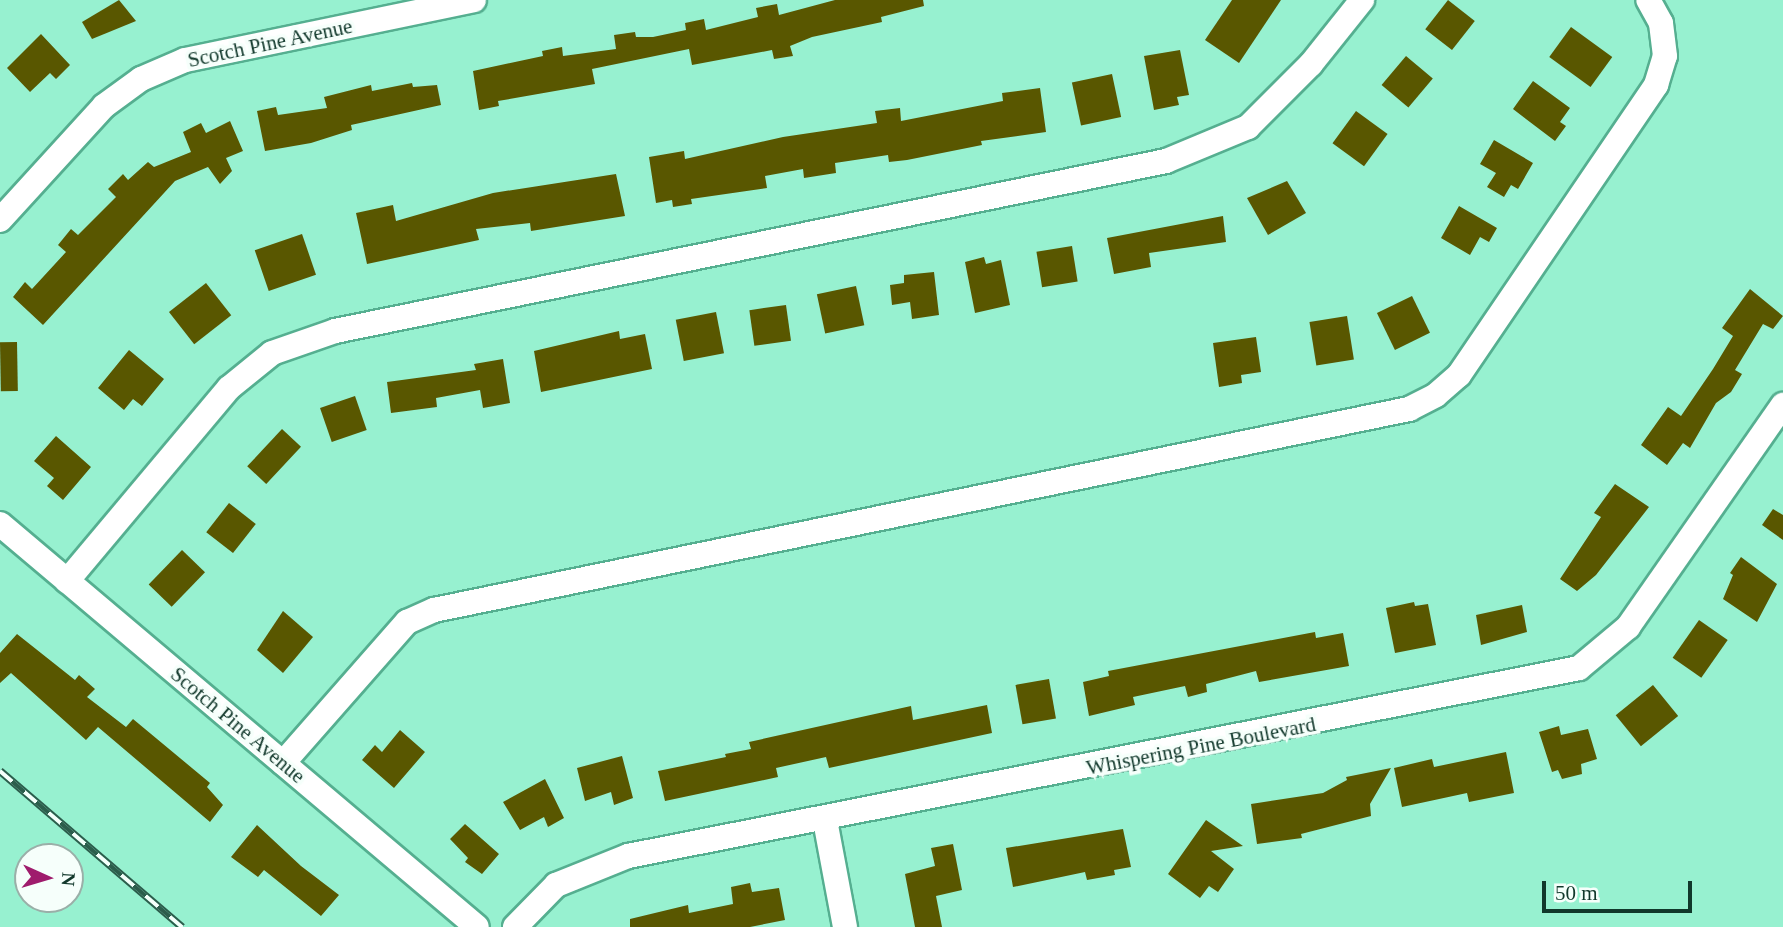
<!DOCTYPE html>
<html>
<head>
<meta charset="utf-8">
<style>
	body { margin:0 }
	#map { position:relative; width:1783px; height:927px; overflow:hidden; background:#97f1d0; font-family:"Times New Roman",serif }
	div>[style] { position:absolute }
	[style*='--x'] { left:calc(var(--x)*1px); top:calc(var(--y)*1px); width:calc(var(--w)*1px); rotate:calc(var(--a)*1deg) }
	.building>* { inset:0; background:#595700; transform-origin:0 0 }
	.roads { filter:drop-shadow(2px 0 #55af90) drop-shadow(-2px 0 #55af90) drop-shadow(0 2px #55af90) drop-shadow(0 -2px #55af90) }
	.minor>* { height:24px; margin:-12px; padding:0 12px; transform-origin:12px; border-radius:12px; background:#fff }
	.rail>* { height:8px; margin-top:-4px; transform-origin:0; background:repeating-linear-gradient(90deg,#f6fffb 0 16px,#2c5d4c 0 32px); box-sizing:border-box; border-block:2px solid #2c5d4c }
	span { translate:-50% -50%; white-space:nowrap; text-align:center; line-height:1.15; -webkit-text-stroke:7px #f6fffb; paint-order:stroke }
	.street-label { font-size:21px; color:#11382b }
	.north { position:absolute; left:14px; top:843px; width:70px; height:70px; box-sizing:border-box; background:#f6fffb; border:2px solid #9aafa8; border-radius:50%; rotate:94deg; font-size:19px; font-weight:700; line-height:28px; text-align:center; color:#11382b }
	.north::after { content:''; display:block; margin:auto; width:24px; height:32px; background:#9f1c6d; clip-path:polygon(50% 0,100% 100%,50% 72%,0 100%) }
	.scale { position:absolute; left:1542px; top:881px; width:150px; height:32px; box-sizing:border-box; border:4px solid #11382b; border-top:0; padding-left:9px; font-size:21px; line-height:24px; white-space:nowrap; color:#11382b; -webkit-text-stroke:5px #f6fffb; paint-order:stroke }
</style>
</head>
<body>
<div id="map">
	<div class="building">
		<div style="clip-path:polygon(119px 0,136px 21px,92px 39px,82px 22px)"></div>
		<div style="clip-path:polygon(835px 0,923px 0,924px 6px,881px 17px,882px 22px,812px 37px,790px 46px,793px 56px,774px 59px,772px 50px,692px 65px,689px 49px,592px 69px,595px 84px,498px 101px,499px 106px,479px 110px,473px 71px,543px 56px,542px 51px,562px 47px,563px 56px,616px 49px,614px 35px,635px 32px,636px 37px,653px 37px,686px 30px,685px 23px,704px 19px,706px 30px,758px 17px,756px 8px,777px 4px,779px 15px)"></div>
		<div style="clip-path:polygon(1232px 0,1281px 0,1239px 63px,1205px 40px)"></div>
		<div style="left:1448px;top:0;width:34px;height:37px;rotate:38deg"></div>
		<div style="left:1571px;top:27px;width:51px;height:37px;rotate:36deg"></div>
		<div style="clip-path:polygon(41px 34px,70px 65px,56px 79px,50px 73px,30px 92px,7px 68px)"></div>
		<div style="clip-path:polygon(1180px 50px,1189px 95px,1177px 97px,1179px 105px,1154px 110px,1144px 56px)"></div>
		<div style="left:1406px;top:56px;width:35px;height:38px;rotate:40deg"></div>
		<div style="left:1112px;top:74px;width:44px;height:41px;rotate:78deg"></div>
		<div style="clip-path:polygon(1533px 81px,1570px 108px,1560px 122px,1566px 126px,1555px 141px,1513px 109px)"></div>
		<div style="clip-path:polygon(412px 83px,413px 87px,437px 85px,441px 105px,351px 125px,352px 130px,311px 143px,265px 151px,257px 111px,276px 107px,278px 115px,327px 108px,324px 97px,371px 85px,372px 91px)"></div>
		<div style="clip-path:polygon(1040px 88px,1046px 132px,981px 141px,982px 145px,907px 160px,889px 162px,888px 155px,835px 163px,836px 173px,804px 178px,803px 169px,765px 176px,767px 188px,691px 199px,692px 204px,673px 207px,672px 200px,656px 203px,649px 157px,684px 151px,685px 159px,783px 137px,877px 123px,875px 111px,900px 108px,901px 121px,1003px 101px,1002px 93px)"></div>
		<div style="left:1356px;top:111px;width:39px;height:40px;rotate:36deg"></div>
		<div style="clip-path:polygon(230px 121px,243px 151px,226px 158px,232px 171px,220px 184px,208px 167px,175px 181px,43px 325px,13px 297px,25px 282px,32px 289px,66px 252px,58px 245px,71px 229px,78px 235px,116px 197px,108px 189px,123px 174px,128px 180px,148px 162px,154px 167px,191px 152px,183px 132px,201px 123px,206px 133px)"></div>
		<div style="clip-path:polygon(1494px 140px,1533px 163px,1518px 189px,1511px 185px,1504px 197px,1487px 187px,1496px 173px,1480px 164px)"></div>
		<div style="clip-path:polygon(616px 174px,625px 216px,531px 231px,530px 223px,476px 229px,479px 240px,367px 264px,356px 213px,393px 205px,396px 221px,493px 193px)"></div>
		<div style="clip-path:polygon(1287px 181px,1306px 213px,1268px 235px,1247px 198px)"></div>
		<div style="clip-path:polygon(1459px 206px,1497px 228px,1489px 242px,1480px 237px,1470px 255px,1441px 238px)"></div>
		<div style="clip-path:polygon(1223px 216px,1226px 242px,1149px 253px,1151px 267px,1114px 274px,1107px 238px)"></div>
		<div style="left:302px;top:234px;width:43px;height:50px;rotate:71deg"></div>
		<div style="left:1072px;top:246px;width:36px;height:36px;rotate:81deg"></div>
		<div style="clip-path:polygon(984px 257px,986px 264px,1001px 260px,1010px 305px,975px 313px,965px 262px)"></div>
		<div style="clip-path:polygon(934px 272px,939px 315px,912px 319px,910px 302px,892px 305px,890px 285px,904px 283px,904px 275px)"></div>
		<div style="left:206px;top:283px;width:41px;height:47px;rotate:52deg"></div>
		<div style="left:856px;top:286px;width:40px;height:40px;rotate:78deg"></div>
		<div style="clip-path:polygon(1750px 289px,1783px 316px,1773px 329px,1763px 324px,1735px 370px,1742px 374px,1731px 392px,1716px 403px,1690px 448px,1683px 443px,1667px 465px,1641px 445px,1668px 407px,1681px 416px,1713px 369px,1733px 336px,1722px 328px)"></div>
		<div style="left:1412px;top:296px;width:41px;height:39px;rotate:64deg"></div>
		<div style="left:786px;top:305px;width:36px;height:37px;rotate:82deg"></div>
		<div style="left:716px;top:312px;width:42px;height:41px;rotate:79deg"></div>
		<div style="left:1347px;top:316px;width:44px;height:38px;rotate:81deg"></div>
		<div style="clip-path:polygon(619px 331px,620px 339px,645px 334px,652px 369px,541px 392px,534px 351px)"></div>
		<div style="clip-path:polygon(1256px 337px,1261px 372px,1241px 375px,1242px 383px,1219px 387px,1213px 343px)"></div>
		<div style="left:17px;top:342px;width:49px;height:17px;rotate:89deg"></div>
		<div style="clip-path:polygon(129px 350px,164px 379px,142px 406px,133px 399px,124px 410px,98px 388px)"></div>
		<div style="clip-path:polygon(503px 359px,510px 403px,483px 408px,480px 390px,436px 398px,437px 407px,391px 413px,387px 382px,476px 370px,474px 364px)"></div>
		<div style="left:355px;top:396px;width:36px;height:37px;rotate:71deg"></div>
		<div style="left:282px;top:429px;width:26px;height:51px;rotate:43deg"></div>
		<div style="clip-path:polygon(56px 436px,91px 467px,63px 500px,47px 486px,54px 478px,34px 461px)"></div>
		<div style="clip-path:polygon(1615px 484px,1649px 507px,1596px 575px,1577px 591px,1560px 579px,1601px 517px,1594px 513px)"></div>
		<div style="left:229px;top:503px;width:34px;height:37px;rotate:38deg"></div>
		<div style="clip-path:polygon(1773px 509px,1783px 515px,1783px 540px,1762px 525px)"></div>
		<div style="left:182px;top:550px;width:32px;height:48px;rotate:44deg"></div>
		<div style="clip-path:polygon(1741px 557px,1777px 584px,1757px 622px,1723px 599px,1733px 575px,1730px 573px)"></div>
		<div style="clip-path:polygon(1414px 602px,1415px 606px,1428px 604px,1436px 645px,1395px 653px,1386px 608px)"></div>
		<div style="clip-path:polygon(1522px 605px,1527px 632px,1481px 645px,1476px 615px)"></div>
		<div style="clip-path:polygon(283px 611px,313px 637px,283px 673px,257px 650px)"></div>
		<div style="left:1699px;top:620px;width:35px;height:46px;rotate:35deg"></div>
		<div style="clip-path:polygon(1315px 632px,1316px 638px,1343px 633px,1349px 666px,1259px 682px,1256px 671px,1206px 684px,1207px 692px,1188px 697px,1185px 686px,1133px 697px,1135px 705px,1089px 716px,1083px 682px,1109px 676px,1108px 671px)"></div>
		<div style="clip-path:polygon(17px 634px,75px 680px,79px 675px,95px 689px,87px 697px,126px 727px,133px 719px,210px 783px,207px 787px,223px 805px,210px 822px,98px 727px,86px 740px,11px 673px,0 683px,0 653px)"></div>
		<div style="left:1049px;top:679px;width:40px;height:34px;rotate:80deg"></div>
		<div style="left:1653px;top:685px;width:40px;height:48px;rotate:51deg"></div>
		<div style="clip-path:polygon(987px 705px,992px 733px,829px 768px,826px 757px,776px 768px,778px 777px,665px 801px,658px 771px,726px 757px,725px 754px,751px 749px,749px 742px,911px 706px,913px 720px)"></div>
		<div style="clip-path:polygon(1559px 726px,1561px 735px,1588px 729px,1597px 759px,1581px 764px,1582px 774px,1562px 779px,1558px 770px,1552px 772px,1539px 732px)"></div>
		<div style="clip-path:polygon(400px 730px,425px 752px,394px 788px,362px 760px,375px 745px,382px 752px)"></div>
		<div style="clip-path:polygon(1506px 752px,1514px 793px,1469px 802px,1467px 793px,1402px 807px,1394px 768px,1432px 759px,1434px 767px)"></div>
		<div style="clip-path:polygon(622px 756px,633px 798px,614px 805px,611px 792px,585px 801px,577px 768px)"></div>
		<div style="clip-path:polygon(1391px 768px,1370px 804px,1371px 816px,1301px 834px,1302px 838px,1257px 844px,1251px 804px,1323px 793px,1347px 780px,1346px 777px)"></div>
		<div style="clip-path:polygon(545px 779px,564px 818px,548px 827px,544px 817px,520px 830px,503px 802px)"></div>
		<div style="clip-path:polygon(1206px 820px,1243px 846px,1211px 851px,1234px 869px,1218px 892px,1209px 886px,1200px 898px,1168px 874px)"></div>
		<div style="clip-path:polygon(465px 824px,499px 854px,482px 874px,465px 862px,468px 858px,450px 839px)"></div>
		<div style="clip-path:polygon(257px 825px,301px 866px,339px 895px,321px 916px,264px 870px,258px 877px,231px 857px)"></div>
		<div style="clip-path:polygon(1123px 829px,1131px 867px,1114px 870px,1115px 875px,1087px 880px,1085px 872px,1013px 887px,1006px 848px)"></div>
		<div style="clip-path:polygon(953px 844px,962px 890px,936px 896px,942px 927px,915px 927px,905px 874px,935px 866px,931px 848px)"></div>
		<div style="clip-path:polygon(750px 883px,752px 892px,779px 888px,785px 920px,750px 927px,630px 927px,630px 919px,688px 905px,689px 913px,733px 904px,731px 887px)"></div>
	</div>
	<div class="roads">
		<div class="minor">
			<div style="--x:0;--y:220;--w:154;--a:-47.6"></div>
			<div style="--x:104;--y:106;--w:46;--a:-36.1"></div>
			<div style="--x:141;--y:79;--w:48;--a:-23.4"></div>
			<div style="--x:185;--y:60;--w:295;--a:-11.7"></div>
			<div style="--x:0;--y:524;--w:624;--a:40.19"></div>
			<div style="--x:67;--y:581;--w:252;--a:-50"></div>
			<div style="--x:229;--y:388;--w:55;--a:-39.1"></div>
			<div style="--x:272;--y:353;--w:67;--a:-19.2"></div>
			<div style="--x:335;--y:331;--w:848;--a:-11.56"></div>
			<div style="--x:1166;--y:161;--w:89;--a:-22.5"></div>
			<div style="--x:1248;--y:127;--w:89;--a:-45"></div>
			<div style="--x:1311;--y:64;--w:82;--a:-51.4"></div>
			<div style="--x:283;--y:763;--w:188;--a:-48.7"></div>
			<div style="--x:407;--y:622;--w:30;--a:-24"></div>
			<div style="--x:434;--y:610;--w:996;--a:-11.65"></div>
			<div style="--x:1409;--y:409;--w:30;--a:-27"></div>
			<div style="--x:1436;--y:395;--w:30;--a:-41"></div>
			<div style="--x:1459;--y:375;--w:351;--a:-55.8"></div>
			<div style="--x:1656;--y:85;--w:30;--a:-73"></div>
			<div style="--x:1665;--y:56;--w:33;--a:-97"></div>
			<div style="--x:1661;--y:23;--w:26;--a:-119"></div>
			<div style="--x:825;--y:820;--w:109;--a:79.4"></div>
			<div style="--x:515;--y:927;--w:59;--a:-45.7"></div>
			<div style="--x:556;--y:885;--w:78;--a:-21.9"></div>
			<div style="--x:628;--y:856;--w:969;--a:-11.18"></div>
			<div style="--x:1579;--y:668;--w:64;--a:-39.9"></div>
			<div style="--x:1628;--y:627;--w:271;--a:-55.1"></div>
		</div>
	</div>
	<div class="rail">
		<div style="--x:0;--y:771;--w:240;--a:40.6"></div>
	</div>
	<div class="street-label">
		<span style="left:270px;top:43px;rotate:-12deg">Scotch Pine Avenue</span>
		<span style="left:238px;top:725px;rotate:40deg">Scotch Pine Avenue</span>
		<span style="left:1201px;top:746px;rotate:-11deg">Whispering Pine Boulevard</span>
	</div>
	<div class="north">N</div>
	<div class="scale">50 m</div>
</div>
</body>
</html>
